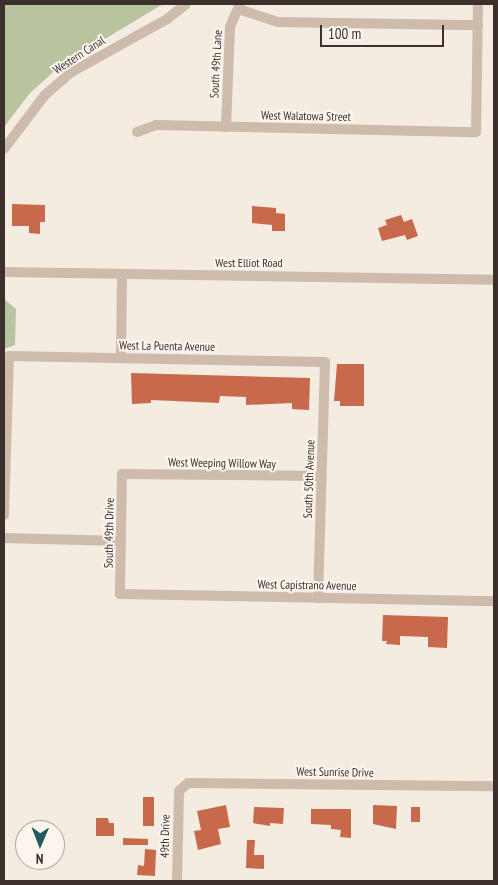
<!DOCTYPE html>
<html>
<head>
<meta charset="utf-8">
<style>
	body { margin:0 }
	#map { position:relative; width:498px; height:885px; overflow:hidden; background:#f4ebe1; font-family:"PT Sans Narrow",sans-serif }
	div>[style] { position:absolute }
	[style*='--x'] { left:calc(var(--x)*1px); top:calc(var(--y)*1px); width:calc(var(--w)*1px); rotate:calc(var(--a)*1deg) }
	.green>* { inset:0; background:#b8c4a0 }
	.building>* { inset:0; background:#c8694b; transform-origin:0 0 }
	.minor>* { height:10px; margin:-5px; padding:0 5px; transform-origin:5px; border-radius:5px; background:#cdbbac }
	span { translate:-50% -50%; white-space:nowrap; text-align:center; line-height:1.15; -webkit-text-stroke:4px #fbf5ee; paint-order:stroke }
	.street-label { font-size:12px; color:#3b302b }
	.frame { position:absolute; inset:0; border:5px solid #3b302b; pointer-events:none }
	.north { position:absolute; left:15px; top:820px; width:50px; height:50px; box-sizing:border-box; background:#fbf5ee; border:1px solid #aea6a0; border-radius:50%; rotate:181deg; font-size:14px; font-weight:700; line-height:20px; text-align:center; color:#3b302b }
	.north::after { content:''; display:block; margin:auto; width:18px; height:22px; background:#1f5a5e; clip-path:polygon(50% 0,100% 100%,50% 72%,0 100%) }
	.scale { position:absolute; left:320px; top:25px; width:124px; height:22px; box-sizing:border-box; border:2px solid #3b302b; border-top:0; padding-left:6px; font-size:15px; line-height:18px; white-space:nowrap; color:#3b302b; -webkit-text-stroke:4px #fbf5ee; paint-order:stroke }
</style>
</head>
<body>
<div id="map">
	<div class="green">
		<div style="clip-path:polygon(4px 4px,163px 4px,60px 66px,30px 93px,4px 127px)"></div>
		<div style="clip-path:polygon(4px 299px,16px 309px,15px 345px,4px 349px)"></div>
	</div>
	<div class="building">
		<div style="clip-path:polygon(12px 204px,45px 205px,45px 222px,40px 222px,40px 234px,29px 233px,29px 226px,12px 226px)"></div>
		<div style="clip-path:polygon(252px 206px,276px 208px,276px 213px,285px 214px,285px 231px,272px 231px,272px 225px,252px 223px)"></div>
		<div style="clip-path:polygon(401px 215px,404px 222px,412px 219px,418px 236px,407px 240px,405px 235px,382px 241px,378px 228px,387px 225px,385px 220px)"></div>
		<div style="clip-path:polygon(337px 364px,364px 364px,364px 406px,340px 406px,340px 401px,334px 401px)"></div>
		<div style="clip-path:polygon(131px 373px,310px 378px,309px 410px,292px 409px,292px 403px,246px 405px,246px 397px,220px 396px,219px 403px,151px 400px,151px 403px,132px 404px)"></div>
		<div style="clip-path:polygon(383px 615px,448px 617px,447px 648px,428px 647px,428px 637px,400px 636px,400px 645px,386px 644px,387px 641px,382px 641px)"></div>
		<div style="left:143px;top:797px;width:11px;height:29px"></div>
		<div style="clip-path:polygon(226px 805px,230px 827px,218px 829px,221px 844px,198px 850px,194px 831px,201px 830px,197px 811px)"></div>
		<div style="clip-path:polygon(373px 805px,397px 806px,396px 829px,373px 824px)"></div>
		<div style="clip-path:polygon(254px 807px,284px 808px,283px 824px,270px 823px,270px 826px,253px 823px)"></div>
		<div style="left:411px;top:807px;width:9px;height:15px"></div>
		<div style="clip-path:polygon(311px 809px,351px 809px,351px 838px,340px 837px,341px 830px,331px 829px,331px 825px,311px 824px)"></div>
		<div style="clip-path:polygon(96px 818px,108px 818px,109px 823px,114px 823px,114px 836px,96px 836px)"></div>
		<div style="clip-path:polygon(123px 838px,148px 839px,148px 845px,123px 845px)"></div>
		<div style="clip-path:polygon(247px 840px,255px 840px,254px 855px,264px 855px,264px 869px,246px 868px)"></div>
		<div style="clip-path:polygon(145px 849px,156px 850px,155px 876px,137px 875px,138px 865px,144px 866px)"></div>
	</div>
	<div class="minor">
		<div style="--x:238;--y:9;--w:42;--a:18"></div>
		<div style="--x:278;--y:22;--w:200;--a:0.9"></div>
		<div style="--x:226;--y:127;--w:100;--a:-87.7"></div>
		<div style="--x:230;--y:27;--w:25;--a:-67"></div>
		<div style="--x:137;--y:132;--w:20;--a:-20"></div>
		<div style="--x:156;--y:125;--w:320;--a:1.3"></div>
		<div style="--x:476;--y:132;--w:128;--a:-89.1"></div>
		<div style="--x:4;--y:149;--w:68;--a:-52.8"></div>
		<div style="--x:45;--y:95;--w:33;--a:-41"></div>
		<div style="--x:70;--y:73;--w:111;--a:-29.1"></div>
		<div style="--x:167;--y:19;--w:24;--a:-38"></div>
		<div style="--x:4;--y:272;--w:490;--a:0.9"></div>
		<div style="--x:121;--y:357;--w:83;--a:-89.3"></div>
		<div style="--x:321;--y:476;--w:199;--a:-179.4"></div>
		<div style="--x:122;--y:474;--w:120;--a:91"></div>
		<div style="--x:120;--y:594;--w:374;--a:1.1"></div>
		<div style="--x:4;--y:515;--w:159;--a:-88.2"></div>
		<div style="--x:9;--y:356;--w:316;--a:1.1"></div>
		<div style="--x:325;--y:362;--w:236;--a:91.7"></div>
		<div style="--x:4;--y:538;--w:117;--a:1.5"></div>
		<div style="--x:177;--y:881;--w:90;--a:-88.7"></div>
		<div style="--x:179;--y:791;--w:12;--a:-42"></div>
		<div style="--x:188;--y:783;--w:306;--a:0.6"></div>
	</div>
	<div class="street-label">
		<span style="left:79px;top:55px;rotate:-33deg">Western Canal</span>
		<span style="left:216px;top:64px;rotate:-87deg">South 49th Lane</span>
		<span style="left:306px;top:116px;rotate:1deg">West Walatowa Street</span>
		<span style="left:249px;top:263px">West Elliot Road</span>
		<span style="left:167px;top:346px;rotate:1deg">West La Puenta Avenue</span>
		<span style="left:222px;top:463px;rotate:1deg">West Weeping Willow Way</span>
		<span style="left:309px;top:479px;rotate:-88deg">South 50th Avenue</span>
		<span style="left:109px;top:533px;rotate:-89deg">South 49th Drive</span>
		<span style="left:307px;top:585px;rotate:1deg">West Capistrano Avenue</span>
		<span style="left:335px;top:772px;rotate:1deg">West Sunrise Drive</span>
		<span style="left:165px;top:836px;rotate:-89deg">49th Drive</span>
	</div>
	<div class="frame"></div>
	<div class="north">N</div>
	<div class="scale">100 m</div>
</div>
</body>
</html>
